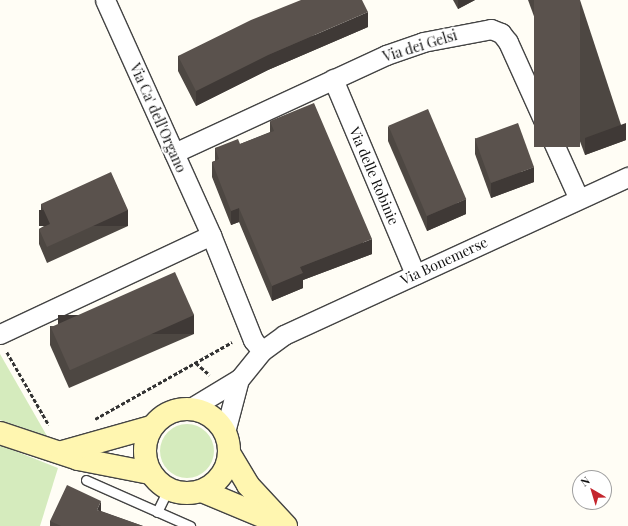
<!DOCTYPE html>
<html>
<head>
<meta charset="utf-8">
<style>
	body { margin:0 }
	#map { position:relative; width:628px; height:526px; overflow:hidden; background:#fffdf5; font-family:"Playfair Display",serif }
	div>[style] { position:absolute }
	[style*='--x'] { left:calc(var(--x)*1px); top:calc(var(--y)*1px); width:calc(var(--w)*1px); rotate:calc(var(--a)*1deg) }
	.green>* { inset:0; background:#d5ebbd }
	.round { border-radius:50% }
	.path>* { height:2.5px; margin-top:-1.25px; transform-origin:0; background:repeating-linear-gradient(90deg,#333 0 4px,transparent 0 6px) }
	.roads { filter:drop-shadow(1px 0 #444) drop-shadow(-1px 0 #444) drop-shadow(0 1px #444) drop-shadow(0 -1px #444) }
	.lane>* { height:9px; margin:-4.5px; padding:0 4.5px; transform-origin:4.5px; border-radius:4.5px; background:#fff }
	.street>* { height:19px; margin:-9.5px; padding:0 9.5px; transform-origin:9.5px; border-radius:9.5px; background:#fff }
	.secondary>* { height:22px; margin:-11px; padding:0 11px; transform-origin:11px; border-radius:11px; background:#fff6b0 }
	.secondary>.ring { margin:-11px; padding:0; box-sizing:content-box; background:none; border:22px solid #fff6b0; border-radius:50% }
	.wall>* { inset:0; background:#4d4742 }
	.shaded-wall>* { inset:0; background:#3f3936; transform-origin:0 0 }
	.building>* { inset:0; background:#5a524d; transform-origin:0 0 }
	span { translate:-50% -50%; white-space:nowrap; text-align:center; line-height:1.15; -webkit-text-stroke:4px #fff; paint-order:stroke }
	.street-label { font-size:14px; color:#111 }
	.north { position:absolute; left:572px; top:470px; width:40px; height:40px; box-sizing:border-box; background:#fff; border:1px solid #a0a0a0; border-radius:50%; rotate:322deg; font-size:11px; font-weight:700; line-height:16px; text-align:center; color:#111 }
	.north::after { content:''; display:block; margin:auto; width:14px; height:18px; background:#c4262e; clip-path:polygon(50% 0,100% 100%,50% 72%,0 100%) }
</style>
</head>
<body>
<div id="map">
	<div class="green">
		<div style="clip-path:polygon(0 354px,47px 436px,0 420px)"></div>
		<div class="round" style="left:160px;top:424px;width:54px;height:54px"></div>
		<div style="clip-path:polygon(0 445px,58px 468px,40px 526px,0 526px)"></div>
	</div>
	<div class="path">
		<div style="--x:7;--y:352;--w:84;--a:60.1"></div>
		<div style="--x:196;--y:363;--w:18;--a:41"></div>
		<div style="--x:95;--y:419;--w:157;--a:-29.3"></div>
	</div>
	<div class="roads">
		<div class="lane">
			<div style="--x:86;--y:480;--w:114;--a:23.9"></div>
			<div style="--x:157;--y:512;--w:25;--a:-64"></div>
		</div>
		<div class="street">
			<div style="--x:105;--y:0;--w:258;--a:65.7"></div>
			<div style="--x:211;--y:235;--w:113;--a:68.2"></div>
			<div style="--x:253;--y:340;--w:14;--a:51"></div>
			<div style="--x:262;--y:351;--w:36;--a:129"></div>
			<div style="--x:239;--y:379;--w:56;--a:148.9"></div>
			<div style="--x:333;--y:79;--w:212;--a:67.2"></div>
			<div style="--x:174;--y:153;--w:234;--a:-24.8"></div>
			<div style="--x:386;--y:55;--w:39;--a:-19"></div>
			<div style="--x:423;--y:42;--w:69;--a:-10.8"></div>
			<div style="--x:491;--y:29;--w:11;--a:22"></div>
			<div style="--x:501;--y:33;--w:11;--a:52"></div>
			<div style="--x:508;--y:42;--w:172;--a:65.7"></div>
			<div style="--x:0;--y:334;--w:233;--a:-25.1"></div>
			<div style="--x:262;--y:351;--w:27;--a:-36"></div>
			<div style="--x:284;--y:335;--w:379;--a:-24.7"></div>
			<div style="--x:225;--y:432;--w:55;--a:-75.2"></div>
		</div>
		<div class="secondary">
			<div class="ring" style="left:145px;top:409px;width:62px;height:62px"></div>
			<div style="--x:0;--y:433;--w:82;--a:18.4"></div>
			<div style="--x:78;--y:459;--w:73;--a:11"></div>
			<div style="--x:62;--y:452;--w:92;--a:-15.7"></div>
			<div style="--x:229;--y:453;--w:37;--a:59"></div>
			<div style="--x:248;--y:485;--w:56;--a:47.2"></div>
			<div style="--x:202;--y:491;--w:80;--a:22.7"></div>
		</div>
	</div>
	<div class="wall">
		<div style="clip-path:polygon(453px 0,475px 0,458px 9px)"></div>
		<div style="clip-path:polygon(528px 0,580px 0,626px 140px,585px 155px)"></div>
		<div style="clip-path:polygon(368px 27px,268px 70px,196px 106px,178px 71px,178px 56px)"></div>
		<div style="clip-path:polygon(270px 121px,372px 254px,303px 280px,303px 288px,272px 301px,239px 222px,231px 225px,212px 177px,212px 162px,215px 161px,215px 148px,240px 144px,270px 132px)"></div>
		<div style="clip-path:polygon(388px 126px,466px 214px,427px 231px,388px 141px)"></div>
		<div style="clip-path:polygon(475px 138px,534px 182px,491px 198px,475px 154px)"></div>
		<div style="clip-path:polygon(41px 204px,128px 226px,47px 263px,39px 244px,39px 229px,44px 226px,41px 219px)"></div>
		<div style="clip-path:polygon(50px 326px,194px 334px,69px 388px,50px 345px)"></div>
		<div style="clip-path:polygon(101px 511px,143px 526px,50px 526px,50px 521px)"></div>
	</div>
	<div class="shaded-wall">
		<div style="clip-path:polygon(458px 0,475px 0,458px 9px)"></div>
		<div style="clip-path:polygon(368px 12px,368px 27px,268px 70px,196px 106px,196px 91px,268px 55px)"></div>
		<div style="clip-path:polygon(626px 123px,626px 140px,585px 155px,585px 138px)"></div>
		<div style="clip-path:polygon(534px 167px,534px 182px,491px 198px,491px 183px)"></div>
		<div style="clip-path:polygon(466px 199px,466px 214px,427px 231px,427px 216px)"></div>
		<div style="clip-path:polygon(239px 208px,239px 222px,231px 225px,231px 211px)"></div>
		<div style="left:128px;top:210px;width:16px;height:89px;rotate:90deg"></div>
		<div style="clip-path:polygon(372px 239px,372px 254px,303px 280px,303px 288px,272px 301px,272px 286px,300px 267px)"></div>
		<div style="left:194px;top:315px;width:19px;height:136px;rotate:90deg"></div>
		<div style="clip-path:polygon(101px 501px,101px 512px,97px 510px)"></div>
	</div>
	<div class="building">
		<div style="clip-path:polygon(301px 0,362px 0,368px 12px,268px 55px,196px 91px,178px 56px,251px 20px)"></div>
		<div style="left:534px;top:0;width:46px;height:147px"></div>
		<div style="clip-path:polygon(314px 103px,372px 239px,300px 267px,303px 273px,272px 286px,239px 208px,231px 211px,212px 162px,219px 159px,215px 148px,238px 139px,240px 144px,274px 131px,270px 121px)"></div>
		<div style="left:428px;top:109px;width:98px;height:43px;rotate:67deg"></div>
		<div style="left:518px;top:123px;width:47px;height:46px;rotate:70deg"></div>
		<div style="clip-path:polygon(111px 172px,128px 210px,47px 247px,39px 229px,50px 224px,41px 204px)"></div>
		<div style="left:175px;top:272px;width:47px;height:136px;rotate:66deg"></div>
		<div style="clip-path:polygon(67px 485px,101px 501px,97px 510px,143px 526px,61px 526px,50px 521px)"></div>
	</div>
	<div class="street-label">
		<span style="left:420px;top:46px;rotate:-17deg">Via dei Gelsi</span>
		<span style="left:158px;top:118px;rotate:66deg">Via Ca' dell'Organo</span>
		<span style="left:374px;top:176px;rotate:67deg">Via delle Robinie</span>
		<span style="left:444px;top:261px;rotate:-25deg">Via Bonemerse</span>
	</div>
	<div class="north">N</div>
</div>
</body>
</html>
